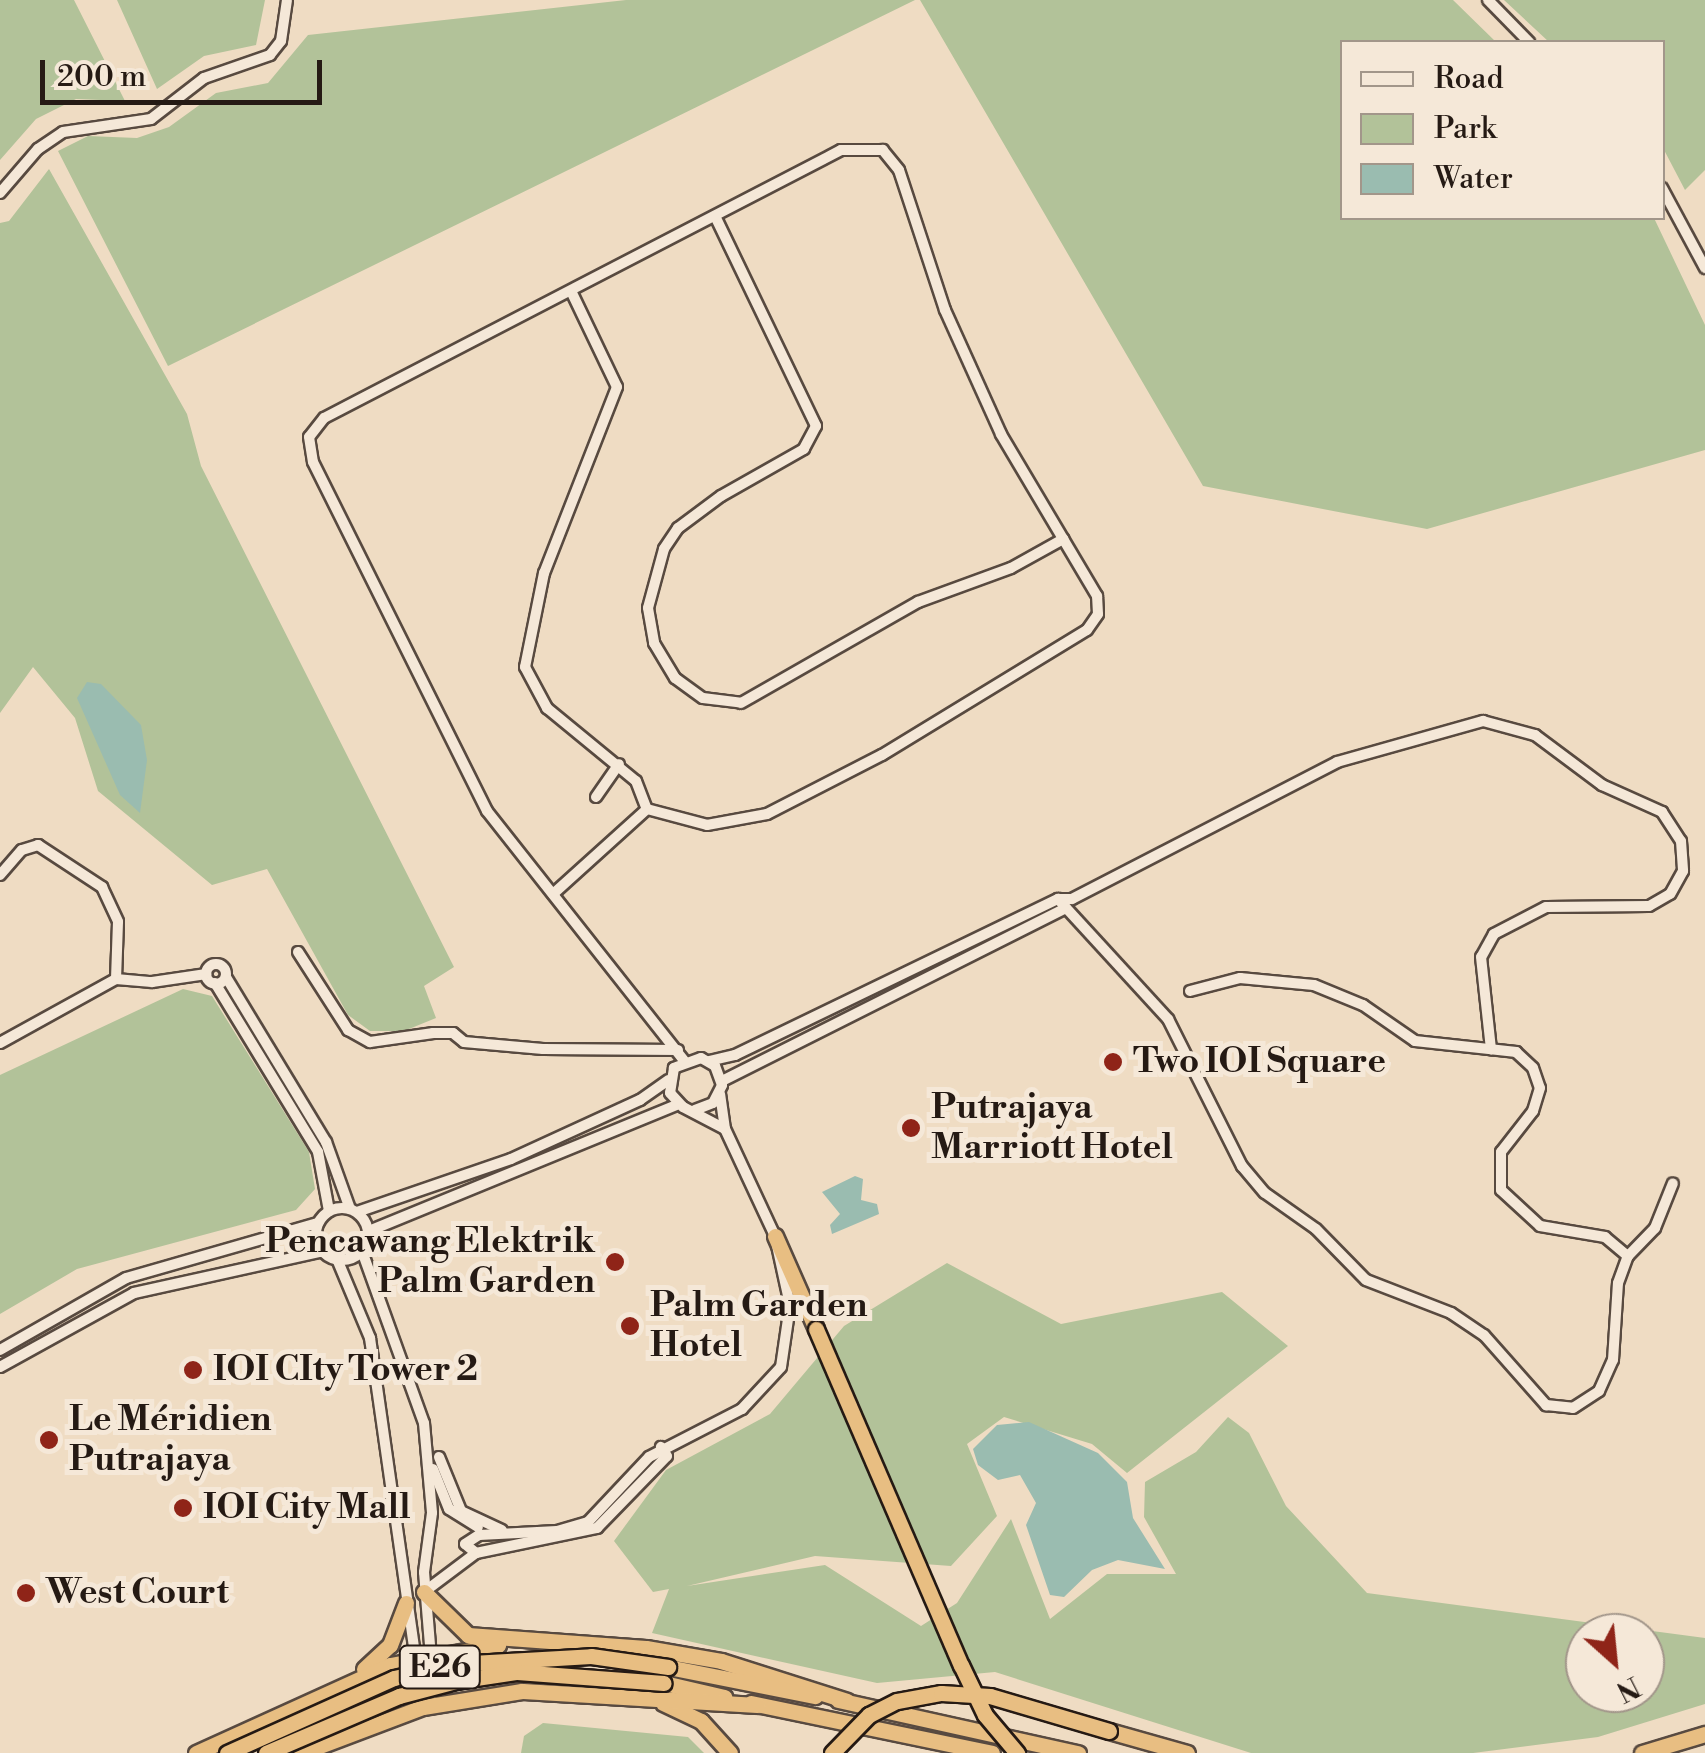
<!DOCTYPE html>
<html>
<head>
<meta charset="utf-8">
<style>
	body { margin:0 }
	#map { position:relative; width:1705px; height:1753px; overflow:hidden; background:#efdcc3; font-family:"Libre Bodoni",serif }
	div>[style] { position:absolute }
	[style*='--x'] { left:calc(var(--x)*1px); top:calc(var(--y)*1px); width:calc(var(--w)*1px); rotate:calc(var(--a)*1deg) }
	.green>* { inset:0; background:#b2c299 }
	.water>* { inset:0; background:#9abcb0 }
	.roads { filter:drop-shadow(2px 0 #584a40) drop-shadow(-2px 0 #584a40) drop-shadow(0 2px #584a40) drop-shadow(0 -2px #584a40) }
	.minor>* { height:10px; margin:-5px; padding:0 5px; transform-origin:5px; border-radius:5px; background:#f5e8d8 }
	.minor>.ring { margin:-5px; padding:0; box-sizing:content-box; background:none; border:10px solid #f5e8d8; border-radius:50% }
	.highway>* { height:15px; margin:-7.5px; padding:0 7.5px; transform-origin:7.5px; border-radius:7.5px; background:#e8be82 }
	.bridges { filter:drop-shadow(2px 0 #251a14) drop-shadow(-2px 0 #251a14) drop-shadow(0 2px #251a14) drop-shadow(0 -2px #251a14) }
	.highway-bridge>* { height:15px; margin:-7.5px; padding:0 7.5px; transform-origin:7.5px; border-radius:7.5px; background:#e8be82 }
	.dots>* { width:28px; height:28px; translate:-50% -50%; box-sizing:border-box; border:5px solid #f5e8d8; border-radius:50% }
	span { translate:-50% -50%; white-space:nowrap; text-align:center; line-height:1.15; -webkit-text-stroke:10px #f5e8d8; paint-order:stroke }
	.shield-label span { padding:2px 8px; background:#f5e8d8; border:2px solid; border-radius:8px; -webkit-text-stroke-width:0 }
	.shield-label { font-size:32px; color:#251a14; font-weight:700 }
	.poi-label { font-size:35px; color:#251a14; font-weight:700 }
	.left { translate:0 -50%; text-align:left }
	.right { translate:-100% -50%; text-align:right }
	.legend { position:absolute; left:1340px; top:40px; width:325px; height:180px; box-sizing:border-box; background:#f5e8d8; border:2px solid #a2968a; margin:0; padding:12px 18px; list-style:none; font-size:30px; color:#251a14 }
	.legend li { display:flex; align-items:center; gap:20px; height:50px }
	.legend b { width:50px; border:2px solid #a2968a }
	.north { position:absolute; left:1565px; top:1613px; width:100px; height:100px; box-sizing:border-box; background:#f5e8d8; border:2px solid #a2968a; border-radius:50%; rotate:153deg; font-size:28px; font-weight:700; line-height:40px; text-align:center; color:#251a14 }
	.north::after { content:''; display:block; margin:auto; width:35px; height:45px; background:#8f2418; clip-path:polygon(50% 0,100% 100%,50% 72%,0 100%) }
	.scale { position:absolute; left:40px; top:60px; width:282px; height:45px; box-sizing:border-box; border:5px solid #251a14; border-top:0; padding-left:12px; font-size:30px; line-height:35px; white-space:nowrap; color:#251a14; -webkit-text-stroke:8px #f5e8d8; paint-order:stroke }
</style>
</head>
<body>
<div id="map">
	<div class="green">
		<div style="clip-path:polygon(0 0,74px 0,125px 101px,76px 99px,36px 119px,0 160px)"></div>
		<div style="clip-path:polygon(117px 0,265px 0,256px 45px,204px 56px,157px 89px)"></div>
		<div style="clip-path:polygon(626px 0,915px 0,168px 366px,58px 151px,88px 136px,137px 138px,169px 127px,216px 93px,268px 83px,308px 35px)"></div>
		<div style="clip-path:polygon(920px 0,1453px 0,1496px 42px,1342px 42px,1342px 218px,1654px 218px,1705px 325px,1705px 450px,1427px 529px,1203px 486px)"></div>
		<div style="clip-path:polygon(1504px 0,1705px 0,1705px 170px,1685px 190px,1663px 148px,1662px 42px,1549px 42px)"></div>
		<div style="clip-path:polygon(49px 169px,187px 414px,201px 466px,454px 967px,424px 986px,436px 1018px,404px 1031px,370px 1031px,348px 1015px,267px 869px,212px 885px,98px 791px,75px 718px,33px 667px,0 713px,0 223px,9px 221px)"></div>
		<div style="clip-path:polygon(183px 989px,212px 996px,309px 1152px,315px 1189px,296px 1210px,77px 1269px,0 1314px,0 1075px)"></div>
		<div style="clip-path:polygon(evenodd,947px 1263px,1061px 1324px,1222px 1292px,1288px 1346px,1127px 1473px,1092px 1444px,1004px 1417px,967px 1444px,997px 1516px,951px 1566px,815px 1556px,687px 1586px,825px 1565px,921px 1626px,957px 1603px,1011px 1519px,1050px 1619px,1107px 1574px,1176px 1574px,1144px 1517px,1145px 1482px,1196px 1452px,1228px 1417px,1249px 1433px,1286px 1506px,1367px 1593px,1705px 1638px,1705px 1704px,1598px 1737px,1473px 1753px,1251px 1753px,995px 1672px,877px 1683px,652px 1633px,669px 1589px,653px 1592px,614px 1541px,666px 1470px,770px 1414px,844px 1326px,947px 1263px,1585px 1633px,1645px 1633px,1645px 1693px,1585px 1693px,1585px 1633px)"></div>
		<div style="clip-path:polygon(543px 1723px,688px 1737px,704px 1753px,521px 1753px,524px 1736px)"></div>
	</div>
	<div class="water">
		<div style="clip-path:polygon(87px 682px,101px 684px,141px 725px,147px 760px,140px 813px,120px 795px,77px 698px)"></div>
		<div style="clip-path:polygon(855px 1176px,863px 1179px,861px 1200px,877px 1204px,879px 1214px,832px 1234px,830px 1225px,840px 1214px,822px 1192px)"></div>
		<div style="clip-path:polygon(1029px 1422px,1098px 1453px,1127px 1482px,1133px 1518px,1165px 1569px,1118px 1560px,1092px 1570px,1064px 1597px,1050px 1595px,1026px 1525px,1036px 1503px,1020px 1475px,998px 1480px,978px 1465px,973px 1449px,997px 1425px)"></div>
	</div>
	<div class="roads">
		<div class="minor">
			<div style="--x:1488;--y:0;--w:59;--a:45.7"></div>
			<div style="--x:1662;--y:188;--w:91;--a:61.7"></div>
			<div style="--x:0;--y:193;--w:58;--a:-49.2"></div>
			<div style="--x:38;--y:149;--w:30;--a:-34"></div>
			<div style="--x:63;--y:132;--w:89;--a:-8.4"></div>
			<div style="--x:151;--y:119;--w:67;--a:-37.7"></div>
			<div style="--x:204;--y:78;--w:70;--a:-19.2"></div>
			<div style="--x:270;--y:55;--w:18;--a:-52"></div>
			<div style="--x:281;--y:41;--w:41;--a:-81.7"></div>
			<div style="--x:715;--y:216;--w:233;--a:64.3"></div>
			<div style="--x:816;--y:426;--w:26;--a:118"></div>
			<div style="--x:804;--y:449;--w:95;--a:150.5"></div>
			<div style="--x:721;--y:496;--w:54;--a:143.3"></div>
			<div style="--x:678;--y:528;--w:25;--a:124"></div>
			<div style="--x:664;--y:549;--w:61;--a:105.2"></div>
			<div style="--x:648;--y:608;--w:36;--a:80"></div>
			<div style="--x:654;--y:643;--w:41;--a:59"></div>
			<div style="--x:675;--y:678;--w:34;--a:36"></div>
			<div style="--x:703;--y:698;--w:38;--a:7"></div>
			<div style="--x:741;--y:703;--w:204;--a:-29.7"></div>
			<div style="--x:918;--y:602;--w:99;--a:-20.1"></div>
			<div style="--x:1011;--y:568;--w:60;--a:-29.1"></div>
			<div style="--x:572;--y:293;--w:104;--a:64.4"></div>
			<div style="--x:617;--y:387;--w:200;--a:111.4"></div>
			<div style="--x:544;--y:573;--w:96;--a:101.4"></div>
			<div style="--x:525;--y:667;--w:47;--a:61.8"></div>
			<div style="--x:547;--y:708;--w:115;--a:39.4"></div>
			<div style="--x:636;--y:781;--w:30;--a:69"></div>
			<div style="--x:596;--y:797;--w:40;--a:-55.1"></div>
			<div style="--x:647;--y:809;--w:62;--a:14.9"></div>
			<div style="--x:707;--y:825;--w:61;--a:-10.4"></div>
			<div style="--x:767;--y:814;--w:129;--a:-27.2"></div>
			<div style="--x:882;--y:755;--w:240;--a:-31.4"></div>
			<div style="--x:1087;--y:630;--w:19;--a:-55"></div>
			<div style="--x:1098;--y:614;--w:18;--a:-93"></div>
			<div style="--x:1097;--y:596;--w:188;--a:-120.7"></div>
			<div style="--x:1001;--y:434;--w:136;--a:-114.3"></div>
			<div style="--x:945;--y:310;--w:147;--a:-108.2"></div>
			<div style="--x:899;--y:170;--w:26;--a:-129"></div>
			<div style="--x:883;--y:150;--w:42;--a:180"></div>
			<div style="--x:841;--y:150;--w:582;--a:152.6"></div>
			<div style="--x:324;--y:418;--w:24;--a:128"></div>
			<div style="--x:309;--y:437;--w:25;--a:81"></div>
			<div style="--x:313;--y:462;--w:390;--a:63.5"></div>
			<div style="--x:487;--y:811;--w:318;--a:51.7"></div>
			<div style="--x:0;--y:875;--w:33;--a:-49"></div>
			<div style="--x:22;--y:850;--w:17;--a:-17"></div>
			<div style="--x:38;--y:845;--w:77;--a:33.3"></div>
			<div style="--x:102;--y:887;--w:38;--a:65"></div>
			<div style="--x:118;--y:922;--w:57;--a:92"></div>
			<div style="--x:553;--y:894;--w:127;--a:-42.1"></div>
			<div style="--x:1058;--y:899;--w:163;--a:47.5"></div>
			<div style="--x:1168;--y:1019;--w:165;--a:63.3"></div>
			<div style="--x:1242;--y:1166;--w:35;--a:50"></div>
			<div style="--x:1265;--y:1193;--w:62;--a:35.2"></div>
			<div style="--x:1316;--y:1229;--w:71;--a:45.6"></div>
			<div style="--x:1366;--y:1280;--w:91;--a:21.2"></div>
			<div style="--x:1451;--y:1313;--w:40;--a:34"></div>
			<div style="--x:1484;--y:1335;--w:94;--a:48.5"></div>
			<div style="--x:1546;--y:1405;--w:27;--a:6"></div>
			<div style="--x:1573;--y:1408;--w:31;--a:-33"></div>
			<div style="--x:1599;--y:1391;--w:34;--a:-66"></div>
			<div style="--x:1613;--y:1360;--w:77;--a:-86.3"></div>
			<div style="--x:1618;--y:1283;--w:29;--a:-70"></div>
			<div style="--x:1628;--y:1256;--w:39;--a:-46"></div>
			<div style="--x:1655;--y:1228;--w:48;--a:-68.2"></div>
			<div style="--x:298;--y:952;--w:93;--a:57.3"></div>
			<div style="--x:348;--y:1030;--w:25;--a:29"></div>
			<div style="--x:370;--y:1042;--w:64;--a:-8.1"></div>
			<div style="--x:433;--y:1033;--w:20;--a:0"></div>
			<div style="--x:453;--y:1033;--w:14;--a:39"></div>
			<div style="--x:464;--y:1042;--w:79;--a:5.1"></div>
			<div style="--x:543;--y:1049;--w:135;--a:0.4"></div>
			<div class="ring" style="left:206px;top:964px;width:10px;height:10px"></div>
			<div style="--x:226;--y:977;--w:193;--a:58.8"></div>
			<div style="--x:326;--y:1142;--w:71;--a:70.3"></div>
			<div style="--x:215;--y:983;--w:198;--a:58.6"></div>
			<div style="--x:318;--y:1152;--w:60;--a:79.4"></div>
			<div style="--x:1190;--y:991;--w:52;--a:-14.6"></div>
			<div style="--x:1240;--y:978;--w:74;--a:5.4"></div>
			<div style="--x:1314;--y:985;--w:53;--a:22.2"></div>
			<div style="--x:1363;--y:1005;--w:63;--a:34.7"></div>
			<div style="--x:1415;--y:1041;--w:102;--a:6.2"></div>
			<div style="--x:1516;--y:1052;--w:23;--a:43"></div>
			<div style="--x:1533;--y:1068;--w:21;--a:71"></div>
			<div style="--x:1540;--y:1088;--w:24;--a:107"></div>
			<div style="--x:1533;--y:1111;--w:52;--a:128"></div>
			<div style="--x:1501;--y:1152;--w:38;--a:90"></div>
			<div style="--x:1501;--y:1190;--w:53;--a:42.7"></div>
			<div style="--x:1540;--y:1226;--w:66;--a:9.6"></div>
			<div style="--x:1605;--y:1237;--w:30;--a:40"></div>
			<div style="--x:0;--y:1043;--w:132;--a:-28.9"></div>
			<div style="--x:116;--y:979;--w:36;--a:5"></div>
			<div style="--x:152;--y:982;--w:55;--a:-8.4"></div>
			<div style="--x:709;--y:1061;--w:27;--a:-13"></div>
			<div style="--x:735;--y:1055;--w:359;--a:-25.8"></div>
			<div style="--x:1058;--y:899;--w:14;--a:0"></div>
			<div style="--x:1072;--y:899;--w:298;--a:-27.3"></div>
			<div style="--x:1337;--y:762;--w:152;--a:-15.7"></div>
			<div style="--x:1483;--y:721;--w:54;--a:15.1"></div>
			<div style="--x:1535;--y:735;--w:84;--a:36.7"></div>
			<div style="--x:1602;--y:785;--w:66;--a:24.2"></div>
			<div style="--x:1662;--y:812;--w:35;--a:57"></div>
			<div style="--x:1681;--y:841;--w:30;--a:86"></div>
			<div style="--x:1683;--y:871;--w:26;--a:119"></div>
			<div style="--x:1670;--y:894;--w:24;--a:150"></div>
			<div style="--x:1649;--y:906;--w:103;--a:179.4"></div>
			<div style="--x:1546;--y:907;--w:59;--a:152.6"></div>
			<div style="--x:1494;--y:934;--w:26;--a:119"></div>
			<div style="--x:1481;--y:957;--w:93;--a:83.8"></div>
			<div style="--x:722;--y:1081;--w:385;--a:-26.7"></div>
			<div style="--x:695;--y:1110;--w:19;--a:-21"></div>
			<div style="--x:713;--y:1103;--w:20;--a:-63"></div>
			<div style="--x:722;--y:1085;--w:20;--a:-110"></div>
			<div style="--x:715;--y:1066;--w:16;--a:-150"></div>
			<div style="--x:701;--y:1058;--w:29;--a:160"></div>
			<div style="--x:674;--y:1068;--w:25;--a:99"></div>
			<div style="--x:670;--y:1093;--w:19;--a:47"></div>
			<div style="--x:683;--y:1107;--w:47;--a:27.6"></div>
			<div class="ring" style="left:316px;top:1208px;width:42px;height:42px"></div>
			<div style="--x:357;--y:1212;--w:163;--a:-19"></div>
			<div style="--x:511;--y:1159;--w:142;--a:-24.6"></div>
			<div style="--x:640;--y:1100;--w:35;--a:-35"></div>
			<div style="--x:369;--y:1231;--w:334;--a:-22.3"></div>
			<div style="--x:362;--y:1251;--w:183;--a:70.2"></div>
			<div style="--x:424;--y:1423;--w:90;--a:84.9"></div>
			<div style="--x:432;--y:1513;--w:60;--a:97.7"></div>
			<div style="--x:424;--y:1572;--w:121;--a:85.3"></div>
			<div style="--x:337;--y:1259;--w:86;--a:67.3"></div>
			<div style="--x:370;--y:1338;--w:362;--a:81.9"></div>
			<div style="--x:0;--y:1350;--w:145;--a:-29.7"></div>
			<div style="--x:126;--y:1278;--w:200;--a:-16"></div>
			<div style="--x:0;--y:1367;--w:153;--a:-28.9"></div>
			<div style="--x:134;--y:1293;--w:194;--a:-12.5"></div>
			<div style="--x:439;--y:1457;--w:58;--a:67.8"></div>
			<div style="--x:461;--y:1511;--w:45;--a:24.9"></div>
			<div style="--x:433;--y:1469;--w:43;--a:68.2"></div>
			<div style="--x:449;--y:1509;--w:34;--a:32"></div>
			<div style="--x:476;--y:1553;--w:14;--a:-141"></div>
			<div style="--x:465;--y:1544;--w:17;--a:-33"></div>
			<div style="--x:479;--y:1535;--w:78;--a:-2.9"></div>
			<div style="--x:557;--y:1531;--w:32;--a:-16"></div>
			<div style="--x:588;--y:1522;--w:89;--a:-46.8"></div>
			<div style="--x:649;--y:1457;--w:105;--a:-27.3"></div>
			<div style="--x:742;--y:1409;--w:57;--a:-47.1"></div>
			<div style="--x:781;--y:1367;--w:63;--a:-81.7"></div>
			<div style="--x:790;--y:1305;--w:71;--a:-102.3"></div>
			<div style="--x:775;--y:1236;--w:118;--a:-115"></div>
			<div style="--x:725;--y:1129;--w:35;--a:-98"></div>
			<div style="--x:424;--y:1592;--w:65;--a:-36.9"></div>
			<div style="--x:476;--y:1553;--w:124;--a:-11.7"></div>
			<div style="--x:597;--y:1528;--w:100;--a:-45.8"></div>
			<div style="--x:667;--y:1456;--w:11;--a:-124"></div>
		</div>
		<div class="highway">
			<div style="--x:775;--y:1236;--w:102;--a:66.2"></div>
			<div style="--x:424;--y:1592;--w:62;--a:44.3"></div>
			<div style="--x:468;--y:1635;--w:178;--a:4.2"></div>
			<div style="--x:646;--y:1648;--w:76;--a:9.8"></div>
			<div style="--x:721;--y:1661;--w:132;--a:17.6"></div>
			<div style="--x:668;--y:1667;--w:150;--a:11.2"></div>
			<div style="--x:364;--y:1669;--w:35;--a:-43"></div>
			<div style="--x:390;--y:1645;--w:45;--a:-69.1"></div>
			<div style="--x:664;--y:1683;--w:62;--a:13.1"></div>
			<div style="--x:838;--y:1700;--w:246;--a:12.5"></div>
			<div style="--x:663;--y:1703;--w:42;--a:25.3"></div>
			<div style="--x:701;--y:1721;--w:43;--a:47.8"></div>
			<div style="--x:751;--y:1703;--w:246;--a:11.7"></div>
			<div style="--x:1109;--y:1731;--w:81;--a:15.8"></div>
			<div style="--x:196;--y:1753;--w:213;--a:-24.4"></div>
			<div style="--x:390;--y:1665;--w:110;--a:-10.5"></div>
			<div style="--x:301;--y:1753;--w:130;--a:-20.7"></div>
			<div style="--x:423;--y:1707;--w:100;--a:-9.2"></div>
			<div style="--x:522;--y:1691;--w:236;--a:3.4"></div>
			<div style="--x:1642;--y:1753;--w:66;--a:-16.8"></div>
		</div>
	</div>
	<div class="bridges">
		<div class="highway-bridge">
			<div style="--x:816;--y:1329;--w:366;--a:66.7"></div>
			<div style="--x:961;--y:1665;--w:55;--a:64.4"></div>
			<div style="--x:985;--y:1715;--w:50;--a:49.9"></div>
			<div style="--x:227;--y:1753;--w:183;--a:-24.2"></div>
			<div style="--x:394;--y:1678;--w:62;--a:-13.1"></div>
			<div style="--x:454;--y:1664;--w:137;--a:-3.3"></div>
			<div style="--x:591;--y:1656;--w:78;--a:8.1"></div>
			<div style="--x:266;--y:1753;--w:145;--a:-23.2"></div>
			<div style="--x:399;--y:1696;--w:59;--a:-14.7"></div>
			<div style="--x:456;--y:1681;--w:62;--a:-8.4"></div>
			<div style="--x:517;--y:1672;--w:147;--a:4.3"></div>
			<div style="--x:832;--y:1753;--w:53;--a:-45.8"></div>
			<div style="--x:869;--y:1715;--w:31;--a:-27"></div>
			<div style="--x:897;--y:1701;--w:45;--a:-10.3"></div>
			<div style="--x:941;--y:1693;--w:49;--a:3.5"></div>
			<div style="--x:990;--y:1696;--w:124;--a:16.4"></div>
		</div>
	</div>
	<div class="dots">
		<div style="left:1113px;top:1062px;background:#8f2418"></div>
		<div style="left:911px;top:1128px;background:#8f2418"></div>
		<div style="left:615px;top:1262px;background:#8f2418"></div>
		<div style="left:630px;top:1326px;background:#8f2418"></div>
		<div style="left:193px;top:1370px;background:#8f2418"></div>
		<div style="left:49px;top:1440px;background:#8f2418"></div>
		<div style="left:183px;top:1508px;background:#8f2418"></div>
		<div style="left:26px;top:1593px;background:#8f2418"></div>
	</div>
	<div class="shield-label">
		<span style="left:440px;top:1667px">E26</span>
	</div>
	<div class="poi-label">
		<span class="left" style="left:1133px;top:1062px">Two IOI Square</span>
		<span class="left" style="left:931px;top:1128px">Putrajaya<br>Marriott Hotel</span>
		<span class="right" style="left:595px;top:1262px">Pencawang Elektrik<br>Palm Garden</span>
		<span class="left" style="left:650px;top:1326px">Palm Garden<br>Hotel</span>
		<span class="left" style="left:213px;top:1370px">IOI CIty Tower 2</span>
		<span class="left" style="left:69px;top:1440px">Le Méridien<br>Putrajaya</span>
		<span class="left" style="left:203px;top:1508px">IOI City Mall</span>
		<span class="left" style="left:46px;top:1593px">West Court</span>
	</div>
	<ul class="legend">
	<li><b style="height:12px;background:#f5e8d8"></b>Road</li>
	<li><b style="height:28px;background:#b2c299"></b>Park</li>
	<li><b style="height:28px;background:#9abcb0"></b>Water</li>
	</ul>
	<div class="north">N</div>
	<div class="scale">200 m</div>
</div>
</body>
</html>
